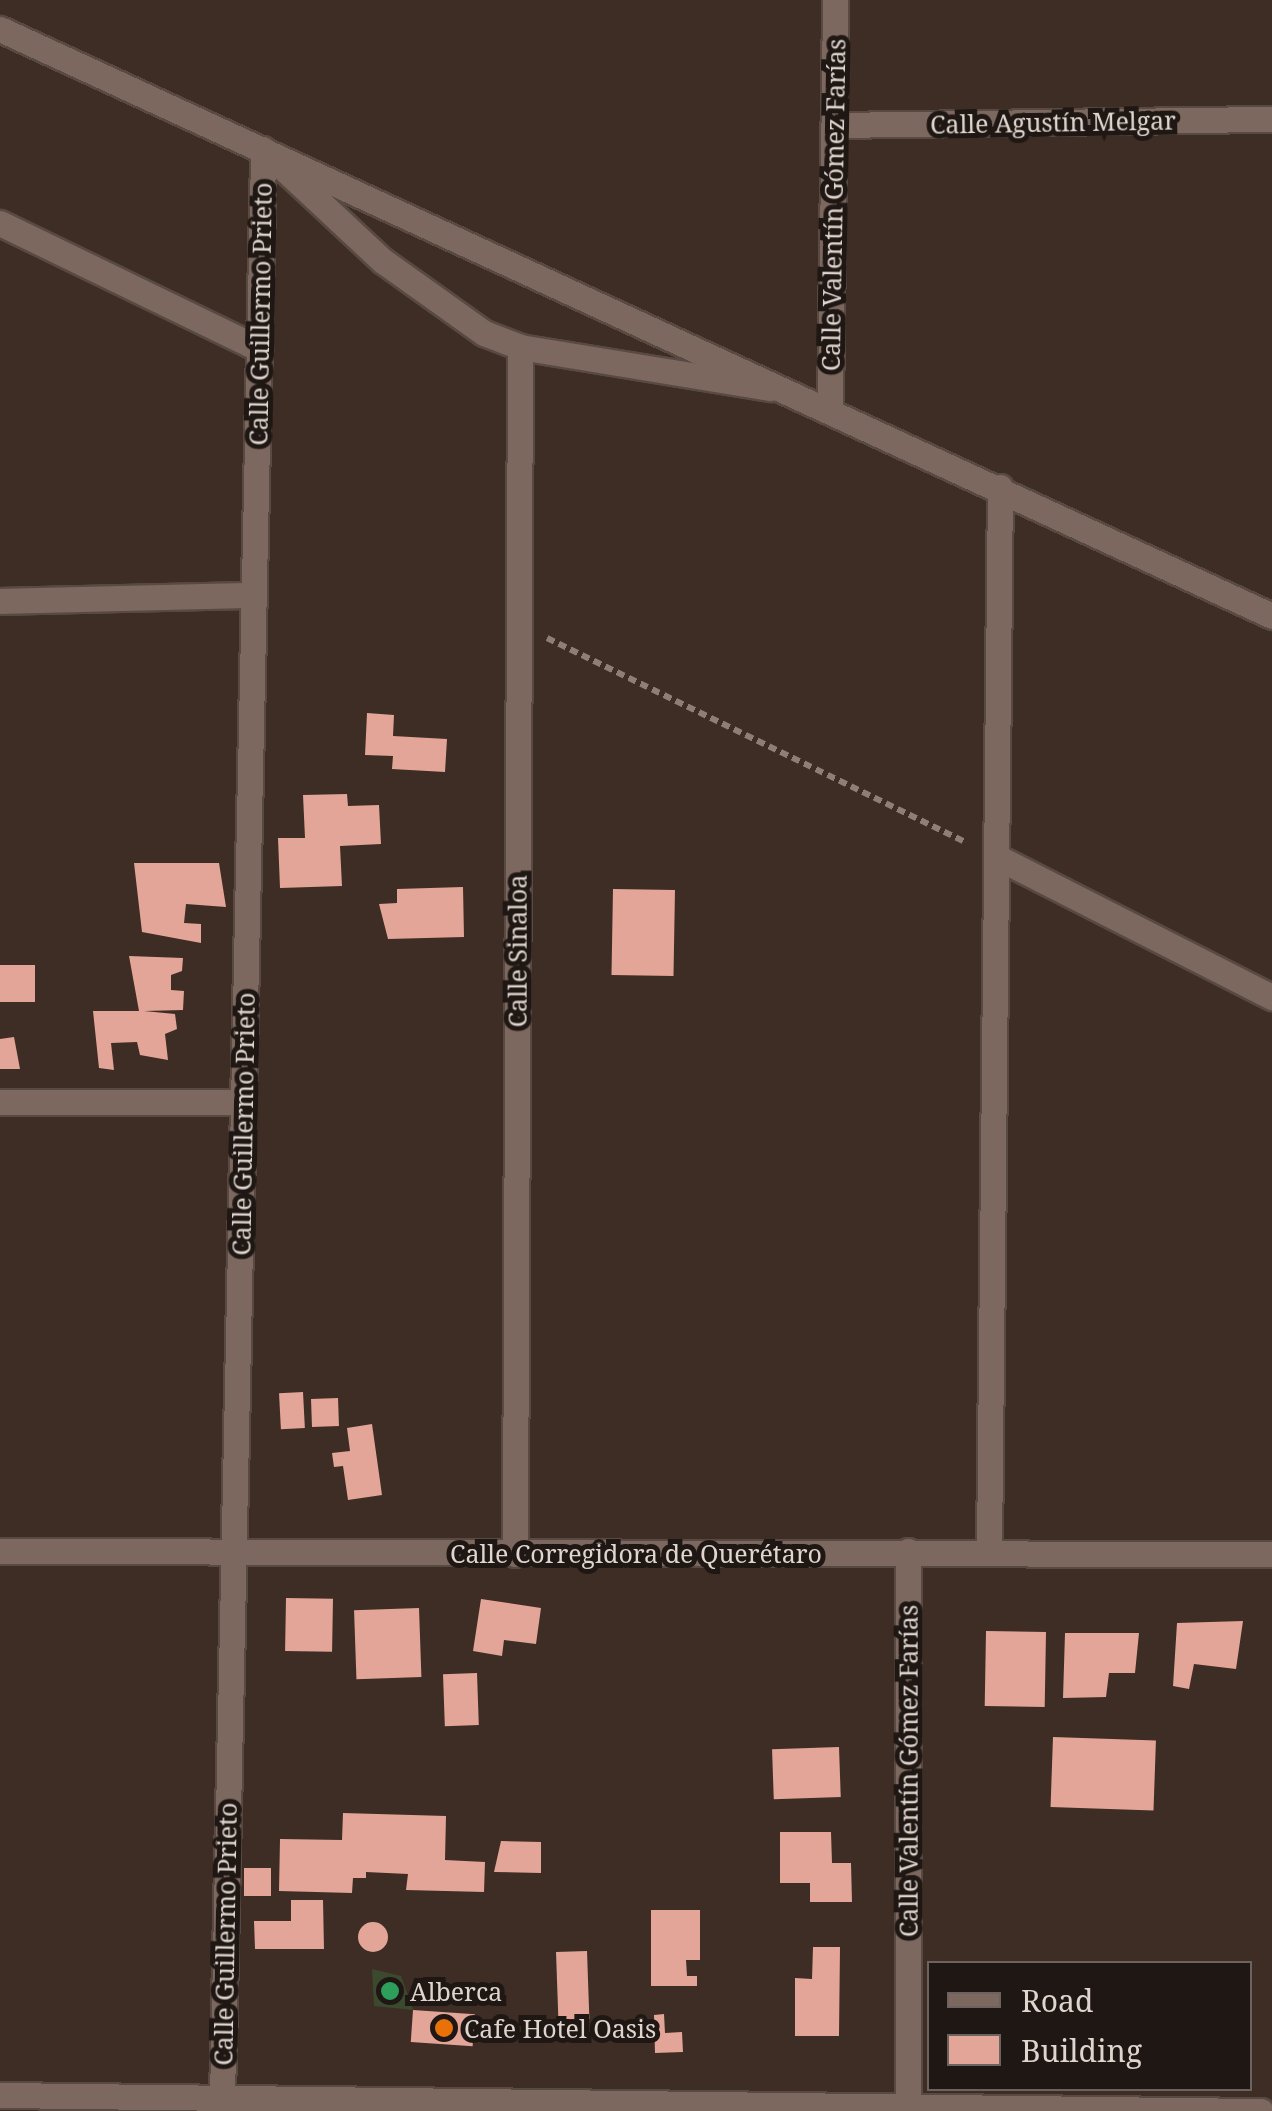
<!DOCTYPE html>
<html>
<head>
<meta charset="utf-8">
<style>
	body { margin:0 }
	#map { position:relative; width:1272px; height:2111px; overflow:hidden; background:#3e2d24; font-family:"Noto Serif",serif }
	div>[style] { position:absolute }
	[style*='--x'] { left:calc(var(--x)*1px); top:calc(var(--y)*1px); width:calc(var(--w)*1px); rotate:calc(var(--a)*1deg) }
	.green>* { inset:0; background:#3b4a2f }
	.building>* { inset:0; background:#e3a598; transform-origin:0 0 }
	.round { border-radius:50% }
	.path>* { height:6px; margin-top:-3px; transform-origin:0; background:repeating-linear-gradient(90deg,#8d7f78 0 8px,transparent 0 13px) }
	.roads { filter:drop-shadow(2px 0 #584a43) drop-shadow(-2px 0 #584a43) drop-shadow(0 2px #584a43) drop-shadow(0 -2px #584a43) }
	.minor>* { height:25px; margin:-12.5px; padding:0 12.5px; transform-origin:12.5px; border-radius:12.5px; background:#7d685f }
	.secondary>* { height:25px; margin:-12.5px; padding:0 12.5px; transform-origin:12.5px; border-radius:12.5px; background:#7d685f }
	.dots>* { width:28px; height:28px; translate:-50% -50%; box-sizing:border-box; border:5px solid #1f1713; border-radius:50% }
	span { translate:-50% -50%; white-space:nowrap; text-align:center; line-height:1.15; -webkit-text-stroke:10px #1f1713; paint-order:stroke }
	.street-label { font-size:25px; color:#dfd4ce }
	.poi-label { font-size:25px; color:#dfd4ce }
	.left { translate:0 -50%; text-align:left }
	.legend { position:absolute; left:927px; top:1961px; width:325px; height:130px; box-sizing:border-box; background:#1f1713; border:2px solid #6c635e; margin:0; padding:12px 18px; list-style:none; font-size:30px; color:#dfd4ce }
	.legend li { display:flex; align-items:center; gap:20px; height:50px }
	.legend b { width:50px; border:2px solid #6c635e }
</style>
</head>
<body>
<div id="map">
	<div class="green">
		<div style="clip-path:polygon(372px 1969px,401px 1976px,413px 2010px,374px 2006px)"></div>
	</div>
	<div class="building">
		<div style="clip-path:polygon(367px 713px,394px 715px,393px 736px,447px 739px,445px 772px,392px 769px,393px 756px,365px 755px)"></div>
		<div style="clip-path:polygon(347px 794px,348px 806px,379px 805px,381px 844px,340px 846px,342px 886px,280px 888px,278px 838px,305px 838px,303px 795px)"></div>
		<div style="clip-path:polygon(134px 863px,219px 863px,226px 907px,186px 904px,184px 923px,201px 924px,201px 943px,142px 932px)"></div>
		<div style="clip-path:polygon(463px 887px,464px 937px,388px 939px,379px 904px,397px 903px,397px 889px)"></div>
		<div style="left:613px;top:889px;width:62px;height:86px;rotate:1deg"></div>
		<div style="clip-path:polygon(129px 956px,183px 958px,182px 971px,171px 975px,171px 990px,184px 991px,183px 1010px,144px 1011px,175px 1014px,177px 1029px,165px 1034px,168px 1060px,140px 1055px,137px 1042px,111px 1043px,114px 1070px,99px 1068px,93px 1011px,139px 1011px)"></div>
		<div style="left:0;top:965px;width:35px;height:37px"></div>
		<div style="clip-path:polygon(14px 1037px,20px 1069px,0 1069px,0 1039px)"></div>
		<div style="left:303px;top:1392px;width:36px;height:24px;rotate:87deg"></div>
		<div style="left:338px;top:1398px;width:28px;height:27px;rotate:88deg"></div>
		<div style="clip-path:polygon(372px 1424px,382px 1495px,348px 1500px,343px 1466px,334px 1467px,332px 1453px,350px 1451px,347px 1428px)"></div>
		<div style="left:286px;top:1598px;width:47px;height:53px;rotate:1deg"></div>
		<div style="clip-path:polygon(481px 1599px,541px 1608px,536px 1644px,504px 1640px,502px 1656px,473px 1651px)"></div>
		<div style="left:419px;top:1608px;width:69px;height:65px;rotate:88deg"></div>
		<div style="clip-path:polygon(1243px 1621px,1236px 1669px,1194px 1664px,1189px 1689px,1173px 1686px,1177px 1623px)"></div>
		<div style="left:1046px;top:1632px;width:75px;height:60px;rotate:91deg"></div>
		<div style="clip-path:polygon(1065px 1633px,1139px 1633px,1135px 1673px,1109px 1673px,1106px 1697px,1063px 1698px)"></div>
		<div style="left:477px;top:1673px;width:52px;height:34px;rotate:88deg"></div>
		<div style="left:1053px;top:1737px;width:103px;height:70px;rotate:2deg"></div>
		<div style="left:839px;top:1747px;width:50px;height:67px;rotate:88deg"></div>
		<div style="clip-path:polygon(343px 1813px,446px 1816px,445px 1860px,485px 1862px,484px 1892px,406px 1890px,408px 1874px,366px 1872px,366px 1878px,353px 1878px,352px 1893px,279px 1891px,280px 1839px,342px 1840px)"></div>
		<div style="clip-path:polygon(780px 1832px,831px 1832px,832px 1863px,851px 1863px,852px 1902px,810px 1902px,810px 1883px,780px 1883px)"></div>
		<div style="clip-path:polygon(501px 1841px,541px 1842px,541px 1873px,494px 1872px)"></div>
		<div style="left:244px;top:1868px;width:27px;height:28px"></div>
		<div style="clip-path:polygon(291px 1900px,323px 1900px,324px 1949px,255px 1949px,254px 1921px,291px 1921px)"></div>
		<div style="clip-path:polygon(651px 1910px,700px 1910px,700px 1960px,686px 1960px,687px 1976px,697px 1976px,697px 1986px,651px 1986px)"></div>
		<div class="round" style="left:358px;top:1922px;width:30px;height:30px"></div>
		<div style="clip-path:polygon(813px 1947px,840px 1947px,839px 2036px,795px 2036px,795px 1978px,812px 1979px)"></div>
		<div style="left:587px;top:1951px;width:68px;height:31px;rotate:88deg"></div>
		<div style="left:413px;top:2010px;width:62px;height:32px;rotate:4deg"></div>
		<div style="clip-path:polygon(664px 2014px,665px 2033px,682px 2032px,683px 2052px,655px 2053px,654px 2015px)"></div>
	</div>
	<div class="path">
		<div style="--x:547;--y:638;--w:467;--a:26"></div>
	</div>
	<div class="roads">
		<div class="minor">
			<div style="--x:834;--y:125;--w:438;--a:-0.8"></div>
			<div style="--x:267;--y:153;--w:158;--a:43"></div>
			<div style="--x:383;--y:261;--w:124;--a:35.5"></div>
			<div style="--x:484;--y:333;--w:39;--a:21"></div>
			<div style="--x:520;--y:347;--w:1207;--a:90.24"></div>
			<div style="--x:0;--y:223;--w:288;--a:25.9"></div>
			<div style="--x:520;--y:347;--w:254;--a:9.3"></div>
			<div style="--x:830;--y:410;--w:410;--a:-89.3"></div>
			<div style="--x:0;--y:601;--w:254;--a:-1.4"></div>
			<div style="--x:997;--y:857;--w:309;--a:27"></div>
			<div style="--x:0;--y:1102;--w:243;--a:0"></div>
			<div style="--x:0;--y:1551;--w:1272;--a:0.14"></div>
			<div style="--x:989;--y:1552;--w:1065;--a:-89.41"></div>
			<div style="--x:0;--y:2095;--w:1261;--a:0.73"></div>
			<div style="--x:222;--y:2098;--w:1949;--a:-88.79"></div>
			<div style="--x:908;--y:2111;--w:560;--a:-90"></div>
		</div>
		<div class="secondary">
			<div style="--x:0;--y:29;--w:1401;--a:24.77"></div>
		</div>
	</div>
	<div class="dots">
		<div style="left:390px;top:1991px;background:#2e9e5b"></div>
		<div style="left:444px;top:2028px;background:#e8710a"></div>
	</div>
	<div class="street-label">
		<span style="left:1053px;top:122px;rotate:-1deg">Calle Agustín Melgar</span>
		<span style="left:833px;top:205px;rotate:-89deg">Calle Valentín Gómez Farías</span>
		<span style="left:260px;top:314px;rotate:-89deg">Calle Guillermo Prieto</span>
		<span style="left:517px;top:951px;rotate:-90deg">Calle Sinaloa</span>
		<span style="left:243px;top:1124px;rotate:-89deg">Calle Guillermo Prieto</span>
		<span style="left:636px;top:1553px">Calle Corregidora de Querétaro</span>
		<span style="left:908px;top:1771px;rotate:-90deg">Calle Valentín Gómez Farías</span>
		<span style="left:225px;top:1934px;rotate:-89deg">Calle Guillermo Prieto</span>
	</div>
	<div class="poi-label">
		<span class="left" style="left:410px;top:1991px">Alberca</span>
		<span class="left" style="left:464px;top:2028px">Cafe Hotel Oasis</span>
	</div>
	<ul class="legend">
	<li><b style="height:12px;background:#7d685f"></b>Road</li>
	<li><b style="height:28px;background:#e3a598"></b>Building</li>
	</ul>
</div>
</body>
</html>
